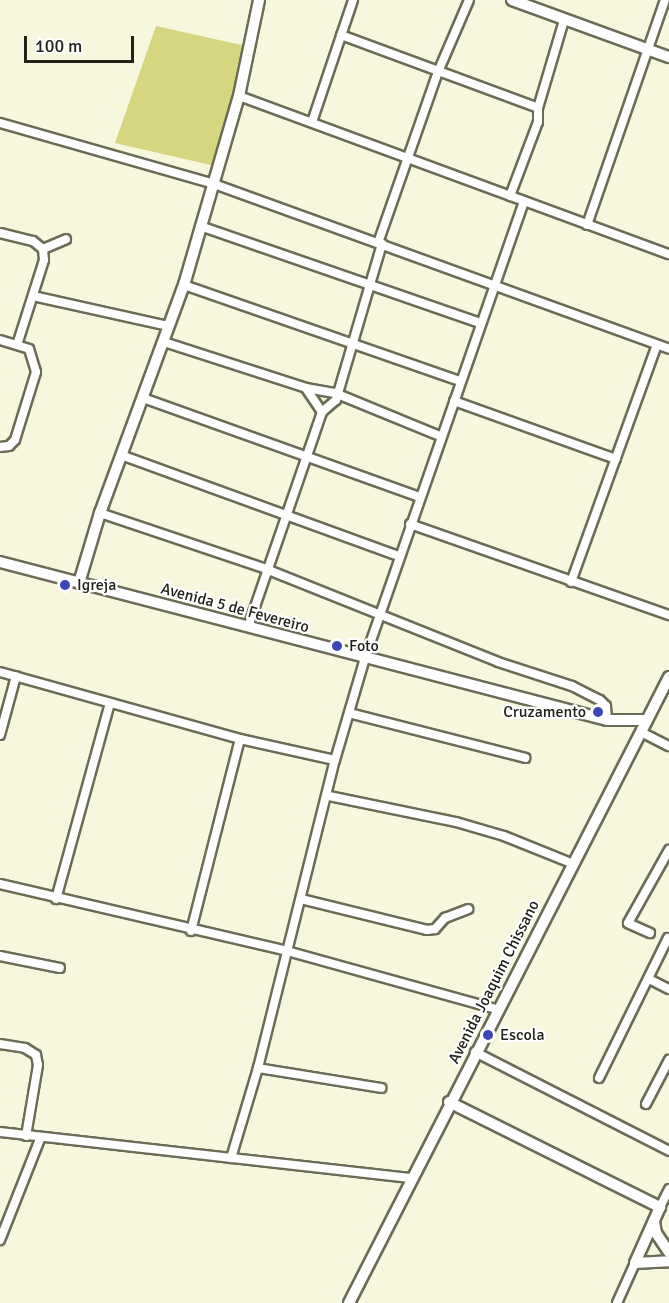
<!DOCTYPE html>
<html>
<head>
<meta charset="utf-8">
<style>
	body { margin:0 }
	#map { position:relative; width:669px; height:1303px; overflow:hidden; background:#f6f7dd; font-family:Signika,sans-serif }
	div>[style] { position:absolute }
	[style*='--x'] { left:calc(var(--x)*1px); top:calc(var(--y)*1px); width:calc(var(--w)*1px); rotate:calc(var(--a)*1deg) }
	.green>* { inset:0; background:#d5d67f }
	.roads { filter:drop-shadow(2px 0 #6b6c56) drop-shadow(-2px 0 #6b6c56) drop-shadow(0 2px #6b6c56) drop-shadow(0 -2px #6b6c56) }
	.minor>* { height:8px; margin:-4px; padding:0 4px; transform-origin:4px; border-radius:4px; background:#fff }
	.tertiary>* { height:10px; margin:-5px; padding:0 5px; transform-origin:5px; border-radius:5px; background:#fff }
	.dots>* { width:16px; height:16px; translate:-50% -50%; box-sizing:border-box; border:3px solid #fff; border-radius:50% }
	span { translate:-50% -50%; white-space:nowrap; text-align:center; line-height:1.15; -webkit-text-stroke:4.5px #fff; paint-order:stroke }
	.poi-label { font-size:16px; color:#222219 }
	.left { translate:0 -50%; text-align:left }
	.right { translate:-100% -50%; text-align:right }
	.street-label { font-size:16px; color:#222219 }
	.scale { position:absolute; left:24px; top:36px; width:110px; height:27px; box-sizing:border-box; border:3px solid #222219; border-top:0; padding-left:8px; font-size:18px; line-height:21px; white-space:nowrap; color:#222219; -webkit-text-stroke:4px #fff; paint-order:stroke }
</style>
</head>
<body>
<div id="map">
	<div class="green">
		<div style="clip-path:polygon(156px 26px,246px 46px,215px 166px,115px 143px)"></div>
	</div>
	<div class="roads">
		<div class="minor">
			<div style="--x:341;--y:35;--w:210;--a:20.3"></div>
			<div style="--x:239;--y:96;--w:458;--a:20.2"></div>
			<div style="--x:312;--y:122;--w:129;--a:-71.4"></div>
			<div style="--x:0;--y:123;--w:223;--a:15.9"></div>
			<div style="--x:214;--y:184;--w:484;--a:19.9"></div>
			<div style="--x:510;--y:196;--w:79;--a:-69.3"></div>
			<div style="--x:538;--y:122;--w:14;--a:-90"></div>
			<div style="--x:538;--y:108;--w:92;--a:-73.5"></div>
			<div style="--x:587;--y:225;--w:238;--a:-70.9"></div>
			<div style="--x:200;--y:226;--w:296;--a:19.1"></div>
			<div style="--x:0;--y:233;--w:34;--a:14"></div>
			<div style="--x:33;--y:241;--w:13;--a:39"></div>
			<div style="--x:43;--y:249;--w:11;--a:85"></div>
			<div style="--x:44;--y:260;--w:89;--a:107.6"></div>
			<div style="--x:378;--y:243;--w:181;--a:-70.7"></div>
			<div style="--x:438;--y:72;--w:78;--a:-66.7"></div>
			<div style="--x:43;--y:249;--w:25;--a:-23"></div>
			<div style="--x:184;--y:285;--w:292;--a:19.2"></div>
			<div style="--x:33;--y:296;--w:138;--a:12.5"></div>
			<div style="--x:0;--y:340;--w:30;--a:17"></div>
			<div style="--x:29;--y:349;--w:24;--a:73"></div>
			<div style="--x:36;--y:372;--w:71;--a:107.2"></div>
			<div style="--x:15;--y:440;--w:8;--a:135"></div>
			<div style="--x:9;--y:446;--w:9;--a:174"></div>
			<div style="--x:164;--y:342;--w:149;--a:17.9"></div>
			<div style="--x:306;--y:388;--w:29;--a:10"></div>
			<div style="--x:335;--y:393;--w:113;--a:22.3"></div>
			<div style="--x:143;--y:398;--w:293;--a:19.7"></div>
			<div style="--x:454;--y:401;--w:172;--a:19.7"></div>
			<div style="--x:322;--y:412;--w:18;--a:-41"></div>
			<div style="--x:336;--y:400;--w:163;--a:-73.6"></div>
			<div style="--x:121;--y:455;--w:296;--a:20"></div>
			<div style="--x:100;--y:513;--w:175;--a:18.6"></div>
			<div style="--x:266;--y:569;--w:250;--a:21.8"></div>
			<div style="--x:498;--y:662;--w:78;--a:18"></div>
			<div style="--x:572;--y:686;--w:31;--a:27"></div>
			<div style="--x:600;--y:700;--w:8;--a:45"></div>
			<div style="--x:606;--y:706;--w:14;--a:86"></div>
			<div style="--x:410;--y:524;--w:275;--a:19.4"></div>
			<div style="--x:571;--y:582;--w:252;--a:-70.1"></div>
			<div style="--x:248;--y:627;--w:227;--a:-71"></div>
			<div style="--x:322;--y:412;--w:29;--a:-124"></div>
			<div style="--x:0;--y:672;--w:249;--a:15.6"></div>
			<div style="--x:240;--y:739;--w:97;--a:12.5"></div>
			<div style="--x:349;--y:713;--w:182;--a:14.3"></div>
			<div style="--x:641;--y:732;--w:31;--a:27"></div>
			<div style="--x:0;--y:735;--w:61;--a:-74.8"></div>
			<div style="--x:329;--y:796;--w:130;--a:11.6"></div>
			<div style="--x:456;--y:822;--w:50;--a:16.3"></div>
			<div style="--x:504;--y:836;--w:72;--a:21.9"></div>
			<div style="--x:0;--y:884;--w:295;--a:13.1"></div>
			<div style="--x:287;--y:951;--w:217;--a:15.5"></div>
			<div style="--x:56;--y:899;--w:203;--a:-74.6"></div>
			<div style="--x:301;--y:899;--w:130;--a:13.8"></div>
			<div style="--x:427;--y:930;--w:8;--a:-7"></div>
			<div style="--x:435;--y:929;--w:15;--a:-48"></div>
			<div style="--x:445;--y:918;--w:25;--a:-21"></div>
			<div style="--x:191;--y:931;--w:198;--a:-75.7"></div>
			<div style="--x:650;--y:933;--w:24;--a:-156"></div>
			<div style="--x:628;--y:923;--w:84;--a:-60.7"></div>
			<div style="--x:0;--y:956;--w:61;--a:11.3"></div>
			<div style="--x:649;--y:979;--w:22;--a:27"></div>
			<div style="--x:0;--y:1044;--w:25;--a:9"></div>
			<div style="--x:25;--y:1048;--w:13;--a:32"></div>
			<div style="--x:36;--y:1055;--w:10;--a:79"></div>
			<div style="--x:38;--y:1065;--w:72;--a:99.6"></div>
			<div style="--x:475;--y:1052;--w:218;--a:27"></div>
			<div style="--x:258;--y:1068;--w:125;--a:9.2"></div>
			<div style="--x:599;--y:1078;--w:156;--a:-63.8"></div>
			<div style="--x:646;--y:1104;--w:50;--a:-62.4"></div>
			<div style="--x:0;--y:1132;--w:413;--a:6.4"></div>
			<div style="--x:231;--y:1158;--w:94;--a:-73.3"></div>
			<div style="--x:258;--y:1068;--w:317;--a:-76"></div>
			<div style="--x:335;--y:760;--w:106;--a:-73.6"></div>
			<div style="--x:365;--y:658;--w:483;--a:-70.8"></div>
			<div style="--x:660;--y:1207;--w:20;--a:-63"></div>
			<div style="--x:0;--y:1240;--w:109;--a:-68.4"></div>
			<div style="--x:617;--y:1303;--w:44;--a:-65.8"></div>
		</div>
		<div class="tertiary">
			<div style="--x:512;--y:0;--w:167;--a:20"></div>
			<div style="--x:0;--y:562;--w:627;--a:14.59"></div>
			<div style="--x:607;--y:720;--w:40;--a:0"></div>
			<div style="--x:79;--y:583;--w:73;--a:-73.3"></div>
			<div style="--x:100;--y:513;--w:243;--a:-69.8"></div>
			<div style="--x:184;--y:285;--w:197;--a:-73.8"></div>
			<div style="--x:239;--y:96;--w:98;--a:-78.2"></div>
			<div style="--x:449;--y:1102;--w:236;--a:26.5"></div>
			<div style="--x:660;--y:1207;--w:61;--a:114.1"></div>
			<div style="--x:635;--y:1263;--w:34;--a:-3"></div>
			<div style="--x:654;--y:1221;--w:12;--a:81"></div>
			<div style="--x:656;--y:1233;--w:23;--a:56"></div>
			<div style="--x:349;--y:1303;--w:703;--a:-62.92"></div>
		</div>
	</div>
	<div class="dots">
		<div style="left:65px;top:585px;background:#3e45b9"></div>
		<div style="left:337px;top:646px;background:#3e45b9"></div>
		<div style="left:598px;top:712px;background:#3e45b9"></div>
		<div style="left:488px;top:1035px;background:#3e45b9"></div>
	</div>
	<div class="poi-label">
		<span class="left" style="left:77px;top:585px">Igreja</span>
		<span class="left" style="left:349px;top:646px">Foto</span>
		<span class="right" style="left:586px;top:712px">Cruzamento</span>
		<span class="left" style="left:500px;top:1035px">Escola</span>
	</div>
	<div class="street-label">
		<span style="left:235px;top:608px;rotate:15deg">Avenida 5 de Fevereiro</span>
		<span style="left:494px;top:982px;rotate:-63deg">Avenida Joaquim Chissano</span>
	</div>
	<div class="scale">100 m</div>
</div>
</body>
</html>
